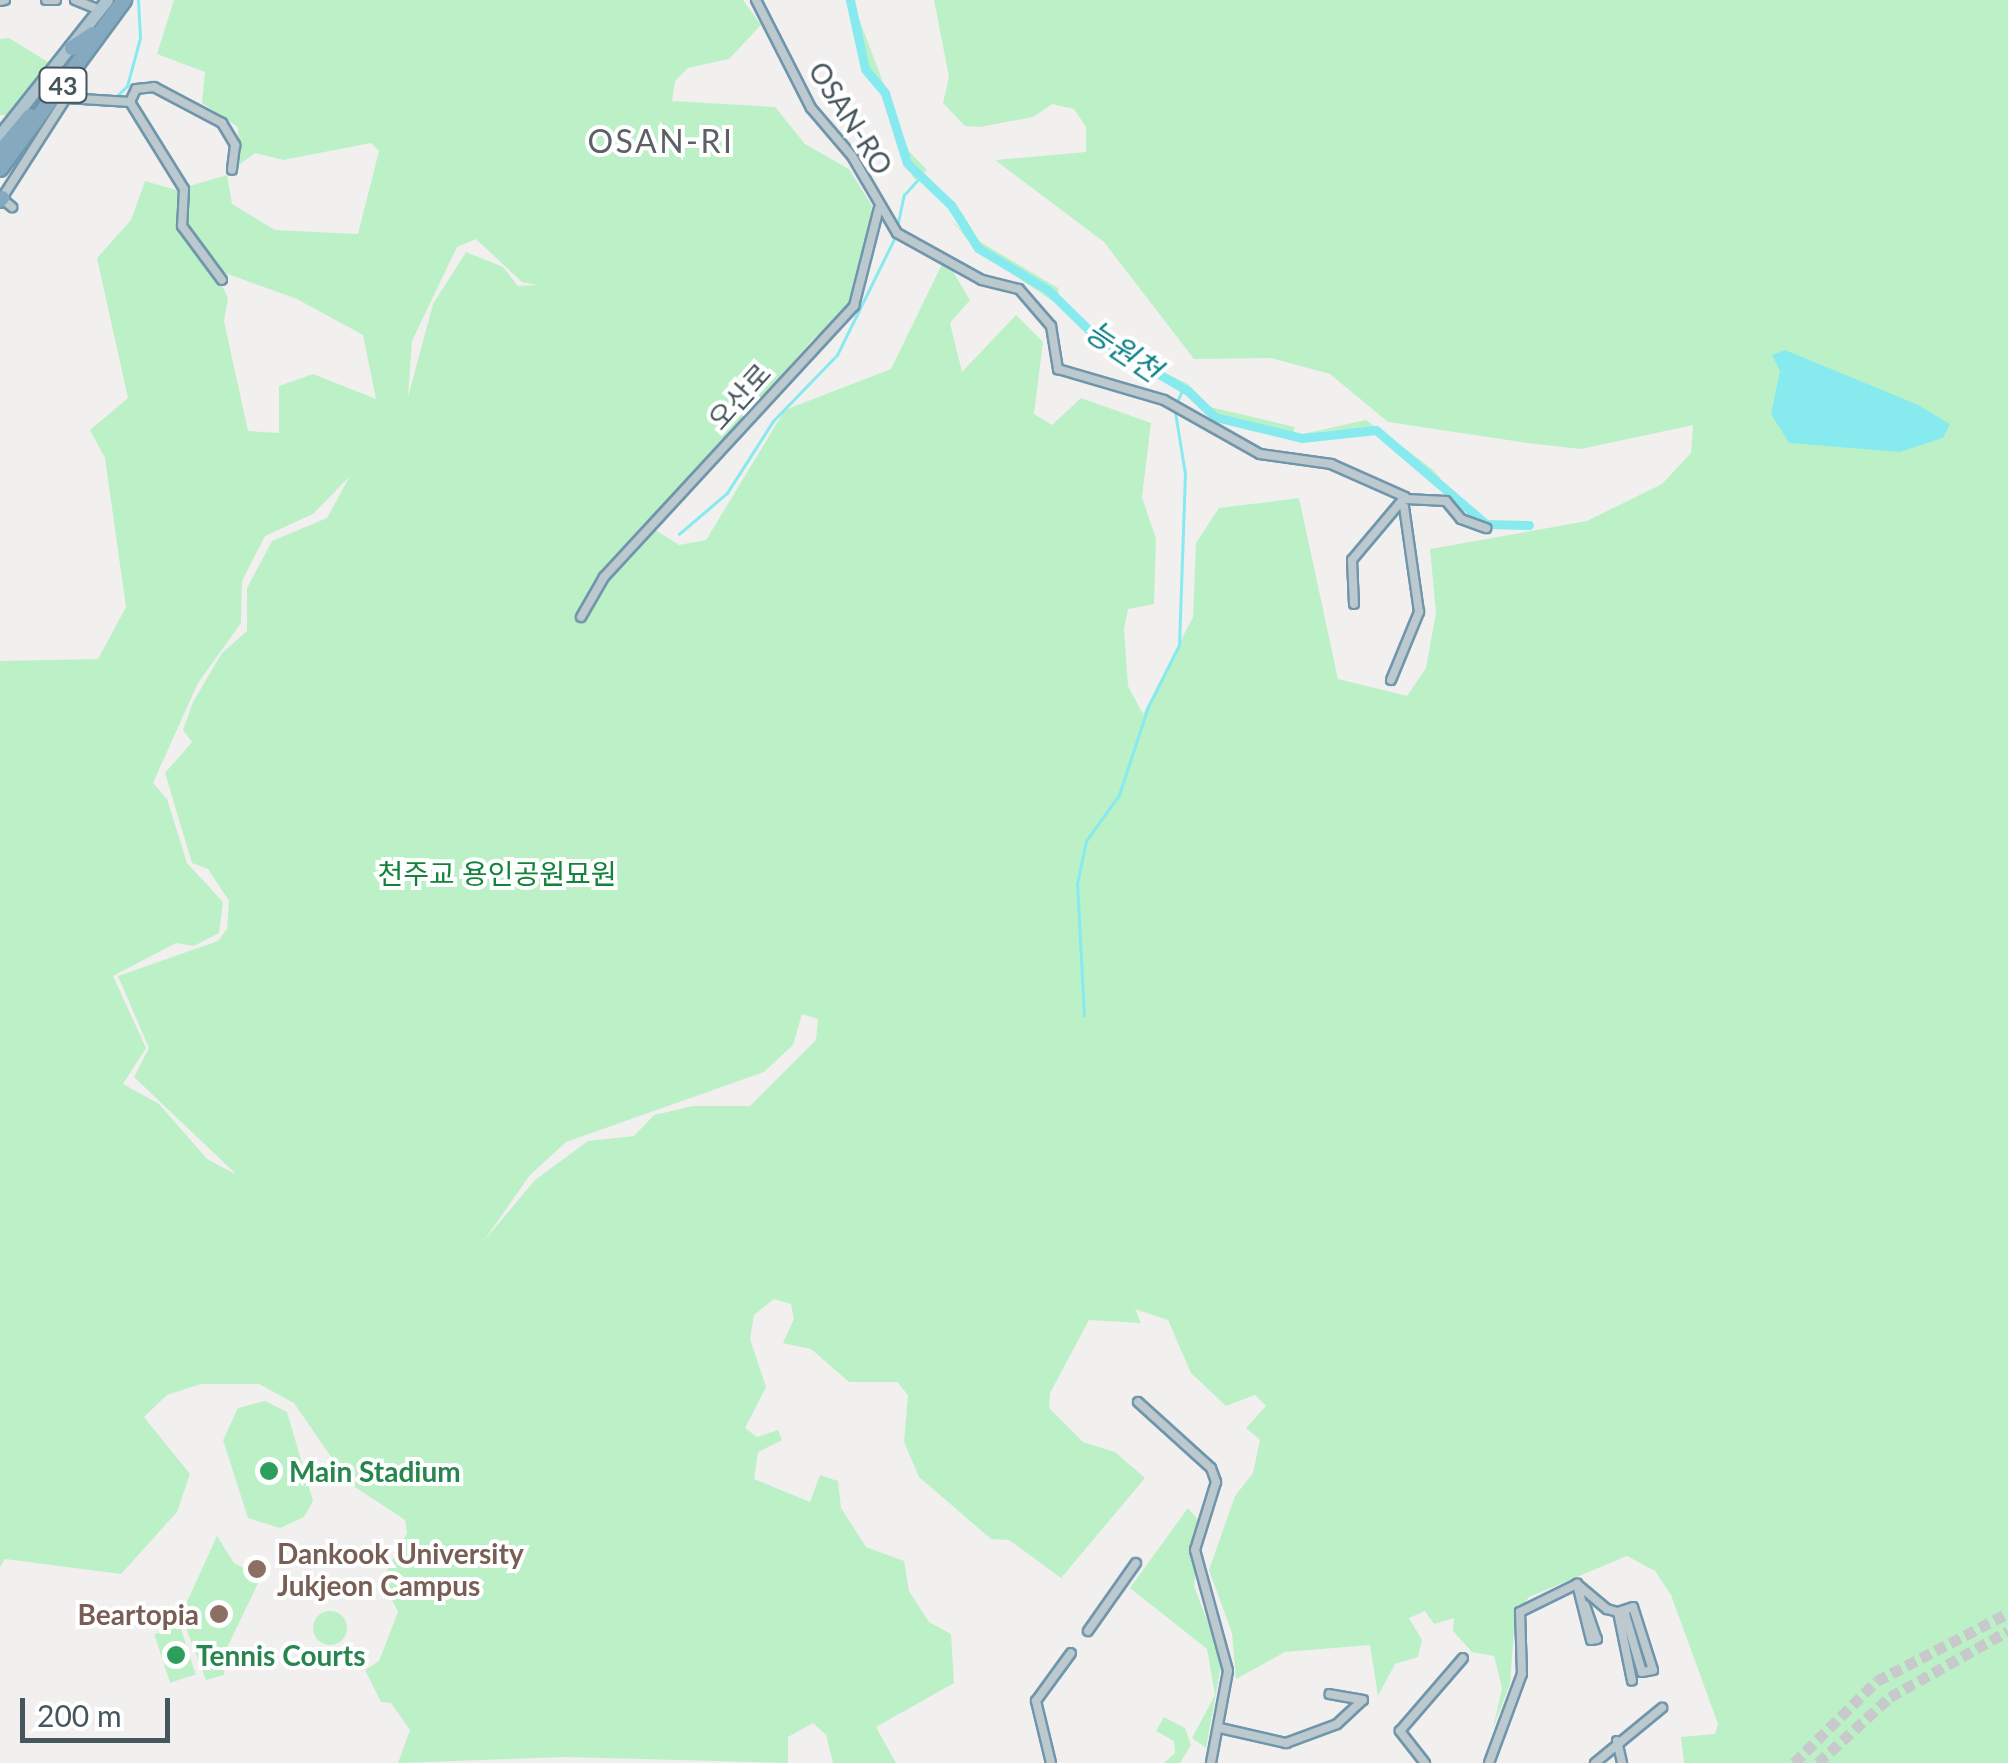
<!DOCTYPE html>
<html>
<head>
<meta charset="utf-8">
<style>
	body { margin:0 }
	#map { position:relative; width:2008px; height:1763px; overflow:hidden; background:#f2efef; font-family:Lato,"Noto Sans KR",sans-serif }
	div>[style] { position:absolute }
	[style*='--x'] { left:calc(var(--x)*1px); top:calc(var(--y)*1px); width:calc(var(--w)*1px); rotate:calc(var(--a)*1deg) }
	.green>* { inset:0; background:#bcf1c8; transform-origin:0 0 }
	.round { border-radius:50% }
	.water>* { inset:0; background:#87eaef }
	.stream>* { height:2.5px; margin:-1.25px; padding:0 1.25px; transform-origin:1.25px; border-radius:1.25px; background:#87eaef }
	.river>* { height:9px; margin:-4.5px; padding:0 4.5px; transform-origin:4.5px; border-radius:4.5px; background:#87eaef }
	.major-tunnel>* { height:11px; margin-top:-5.5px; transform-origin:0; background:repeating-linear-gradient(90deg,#c7c9ca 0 11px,transparent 0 16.5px) }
	.roads { filter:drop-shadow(2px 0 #7096ab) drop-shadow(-2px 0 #7096ab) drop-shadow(0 2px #7096ab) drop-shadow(0 -2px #7096ab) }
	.minor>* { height:8px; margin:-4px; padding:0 4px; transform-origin:4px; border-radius:4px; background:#bcc9cf }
	.major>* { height:11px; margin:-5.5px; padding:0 5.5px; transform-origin:5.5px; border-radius:5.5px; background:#aec4cf }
	.highway>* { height:14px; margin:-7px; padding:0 7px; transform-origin:7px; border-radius:7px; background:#85aac0 }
	.dots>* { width:28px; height:28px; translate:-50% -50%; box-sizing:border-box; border:5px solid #fff; border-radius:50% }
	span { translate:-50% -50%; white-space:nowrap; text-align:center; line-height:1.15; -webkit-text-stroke:8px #fff; paint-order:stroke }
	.shield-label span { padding:2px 8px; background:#fff; border:2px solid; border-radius:8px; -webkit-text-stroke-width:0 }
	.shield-label { font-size:25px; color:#46565d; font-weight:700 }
	.street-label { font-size:28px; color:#46565d }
	.park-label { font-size:28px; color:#13823a }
	.leisure-label { font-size:28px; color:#27864d; font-weight:700 }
	.left { translate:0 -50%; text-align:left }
	.education-label { font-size:28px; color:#785e54; font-weight:700 }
	.right { translate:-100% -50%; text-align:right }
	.water-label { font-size:30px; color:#0a8188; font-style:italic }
	.quarter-label { font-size:32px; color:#5b6164; letter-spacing:2.5px }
	.scale { position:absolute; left:20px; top:1698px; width:150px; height:45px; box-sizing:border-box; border:5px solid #46565d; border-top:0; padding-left:12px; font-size:30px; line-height:35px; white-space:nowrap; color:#46565d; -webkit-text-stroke:8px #fff; paint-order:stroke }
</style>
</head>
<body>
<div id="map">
	<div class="green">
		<div style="clip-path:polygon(evenodd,174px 0,743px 0,761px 25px,729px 59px,688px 68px,675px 81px,672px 101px,775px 107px,805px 144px,849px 169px,872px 206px,863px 266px,849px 309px,812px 340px,651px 527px,679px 545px,706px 540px,785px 410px,891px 369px,945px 258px,970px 300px,950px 323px,962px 372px,1016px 315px,1043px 342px,1034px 414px,1052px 425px,1081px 398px,1151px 423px,1142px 497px,1156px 539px,1154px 604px,1128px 609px,1124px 629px,1128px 686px,1143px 714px,1193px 617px,1196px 543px,1219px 508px,1299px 498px,1338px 679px,1407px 696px,1426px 668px,1436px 613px,1430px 549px,1587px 521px,1662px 484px,1691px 453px,1693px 425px,1581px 449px,1527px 443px,1388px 422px,1330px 374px,1271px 358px,1194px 359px,1104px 242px,995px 160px,1086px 152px,1086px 127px,1074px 109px,1052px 104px,1033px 117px,980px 127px,965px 126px,943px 103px,949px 77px,934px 0,2008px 0,2008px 1763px,1684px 1763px,1681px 1737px,1715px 1734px,1718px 1724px,1671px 1595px,1655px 1571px,1627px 1556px,1529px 1597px,1515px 1616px,1510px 1684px,1493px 1728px,1502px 1688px,1494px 1656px,1472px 1652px,1453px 1631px,1454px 1618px,1434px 1624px,1425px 1611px,1409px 1618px,1422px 1640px,1418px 1657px,1395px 1664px,1378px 1696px,1370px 1645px,1285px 1652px,1236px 1679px,1232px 1633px,1209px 1570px,1235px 1496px,1253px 1473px,1260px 1440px,1246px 1428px,1266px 1406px,1255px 1395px,1226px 1406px,1191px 1373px,1168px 1320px,1135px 1309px,1141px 1323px,1089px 1320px,1050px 1393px,1049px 1408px,1083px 1442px,1115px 1452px,1145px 1478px,1061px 1578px,1009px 1540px,991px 1539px,919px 1477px,904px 1442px,908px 1395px,897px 1382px,849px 1382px,811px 1349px,783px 1343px,794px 1319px,791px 1304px,774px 1299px,754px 1315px,750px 1339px,766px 1387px,745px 1428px,757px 1437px,778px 1430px,782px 1440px,758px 1452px,754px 1479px,810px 1502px,820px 1475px,838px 1481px,841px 1508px,866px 1547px,904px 1561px,909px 1591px,929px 1622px,951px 1634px,954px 1683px,876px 1727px,896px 1763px,833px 1763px,826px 1735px,813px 1723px,788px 1737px,788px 1763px,565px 1757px,398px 1763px,410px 1730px,391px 1703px,381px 1702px,365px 1670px,379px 1661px,398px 1612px,382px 1580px,407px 1533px,405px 1520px,349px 1483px,294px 1403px,259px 1384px,201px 1384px,167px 1395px,144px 1417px,190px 1474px,177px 1512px,121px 1574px,5px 1559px,0 1567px,0 661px,98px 659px,126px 607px,105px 458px,90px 430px,128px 398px,97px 258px,131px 220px,145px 181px,176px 190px,227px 175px,232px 204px,275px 230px,358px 234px,379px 151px,371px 143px,283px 160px,255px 153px,239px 165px,238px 127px,202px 103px,205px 72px,157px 54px,174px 0,476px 239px,522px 282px,537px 285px,518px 286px,503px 267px,466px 252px,433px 304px,408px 397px,412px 341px,457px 247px,476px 239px,174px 0,214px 269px,297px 299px,363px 335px,376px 399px,313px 374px,279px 386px,279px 433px,248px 431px,224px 321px,228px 298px,214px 269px,174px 0,350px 476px,327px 518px,272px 541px,247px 588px,247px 631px,222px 653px,193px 702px,183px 730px,192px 742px,165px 773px,192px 863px,208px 869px,229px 901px,227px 929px,218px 941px,118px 976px,149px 1048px,134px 1077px,237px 1175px,207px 1159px,159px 1104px,123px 1084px,146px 1048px,113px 976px,176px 943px,194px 946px,219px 933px,223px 902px,187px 863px,167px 799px,153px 783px,198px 683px,241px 623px,242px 581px,265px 536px,313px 514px,350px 476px,174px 0,802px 1014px,818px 1019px,816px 1040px,750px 1106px,693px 1106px,654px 1115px,634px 1136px,588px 1141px,535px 1180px,483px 1242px,530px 1175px,566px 1142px,764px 1072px,793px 1045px,802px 1014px)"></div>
		<div style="clip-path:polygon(846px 0,850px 4px,864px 69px,884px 93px,890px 109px,895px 136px,906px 164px,919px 176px,897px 136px,885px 92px,866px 68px,852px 0,909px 151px,927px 170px,915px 180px,905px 164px,895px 137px,884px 94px,863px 69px)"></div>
		<div style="clip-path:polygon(9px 38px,53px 65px,11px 116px,0 115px,0 39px)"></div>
		<div style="clip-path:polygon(961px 211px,979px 241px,1058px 288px,1060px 306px,975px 249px,949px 217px,967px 236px,955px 213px)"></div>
		<div style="clip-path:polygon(1084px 323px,1125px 354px,1188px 384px,1210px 407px,1295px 427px,1293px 434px,1210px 417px,1183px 392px,1183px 389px,1202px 410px,1215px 418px,1251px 423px,1216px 416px,1189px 390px,1117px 357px)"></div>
		<div style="clip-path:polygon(1366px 420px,1431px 468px,1440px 477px,1436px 487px,1385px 438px,1366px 431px,1302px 438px,1340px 429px,1298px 435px)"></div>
		<div style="clip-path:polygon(265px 1401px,287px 1412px,313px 1501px,304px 1517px,280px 1528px,248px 1518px,223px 1440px,238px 1408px)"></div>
		<div style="clip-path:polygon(1188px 1508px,1201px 1523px,1194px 1586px,1222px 1660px,1206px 1748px,1192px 1738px,1215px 1695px,1207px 1649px,1130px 1588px)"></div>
		<div style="clip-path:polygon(217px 1536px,234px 1563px,261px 1577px,225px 1652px,224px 1675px,206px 1680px,181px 1615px)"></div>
		<div class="round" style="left:313px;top:1611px;width:34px;height:34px"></div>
		<div style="left:180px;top:1626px;width:51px;height:27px;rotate:72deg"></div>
		<div style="clip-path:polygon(1164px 1717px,1185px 1728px,1191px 1745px,1180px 1763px,1164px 1763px,1175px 1753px,1174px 1741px,1156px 1731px)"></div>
	</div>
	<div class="water">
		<div style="clip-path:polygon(1785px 350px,1916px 404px,1950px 424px,1943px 438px,1900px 452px,1789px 443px,1771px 414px,1780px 371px,1772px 355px)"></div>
	</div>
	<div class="stream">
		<div style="--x:116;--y:97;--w:16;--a:-45"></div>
		<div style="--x:127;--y:86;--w:50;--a:-74.8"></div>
		<div style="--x:140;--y:38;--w:38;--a:-93"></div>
		<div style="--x:897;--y:227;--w:33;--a:-78"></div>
		<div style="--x:904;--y:195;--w:24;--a:-48"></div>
		<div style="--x:1176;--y:404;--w:17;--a:-66"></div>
		<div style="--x:679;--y:534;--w:63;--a:-40.5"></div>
		<div style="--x:727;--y:493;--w:85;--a:-57.4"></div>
		<div style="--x:773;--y:421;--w:92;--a:-45.9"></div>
		<div style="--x:837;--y:355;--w:134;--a:-63.8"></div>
		<div style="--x:1084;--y:1016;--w:132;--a:-93"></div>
		<div style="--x:1077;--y:884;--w:44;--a:-78.2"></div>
		<div style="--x:1086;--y:841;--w:57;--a:-54.3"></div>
		<div style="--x:1119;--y:795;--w:93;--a:-71.8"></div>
		<div style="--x:1148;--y:707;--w:69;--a:-63.4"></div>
		<div style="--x:1179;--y:645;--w:171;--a:-88"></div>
		<div style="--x:1185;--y:474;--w:63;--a:-99.2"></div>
	</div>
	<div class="river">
		<div style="--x:850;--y:0;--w:71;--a:77.7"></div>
		<div style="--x:865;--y:69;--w:31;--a:50"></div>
		<div style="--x:885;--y:93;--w:73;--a:72.6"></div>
		<div style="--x:907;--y:163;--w:61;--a:43.7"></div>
		<div style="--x:951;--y:205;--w:51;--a:57.9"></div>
		<div style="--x:978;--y:248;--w:82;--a:31"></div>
		<div style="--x:1048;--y:290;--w:69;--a:44.4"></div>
		<div style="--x:1097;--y:338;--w:105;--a:30.2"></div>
		<div style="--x:1188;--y:391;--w:37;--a:44"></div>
		<div style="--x:1215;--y:417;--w:89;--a:13.6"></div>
		<div style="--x:1302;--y:438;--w:74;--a:-6.2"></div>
		<div style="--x:1376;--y:430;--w:145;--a:40.5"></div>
		<div style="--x:1486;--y:524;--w:43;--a:1.3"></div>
	</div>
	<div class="major-tunnel">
		<div style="--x:1794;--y:1763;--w:117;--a:-44.7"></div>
		<div style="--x:1877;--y:1681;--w:148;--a:-27.4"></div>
		<div style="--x:1818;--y:1763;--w:98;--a:-42.5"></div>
		<div style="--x:1890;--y:1697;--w:135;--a:-29.2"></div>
	</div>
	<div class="roads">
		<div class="minor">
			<div style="--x:46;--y:0;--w:10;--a:0"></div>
			<div style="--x:75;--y:0;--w:22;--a:22"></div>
			<div style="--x:756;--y:0;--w:121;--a:63"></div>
			<div style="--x:811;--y:108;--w:63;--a:49.5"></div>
			<div style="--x:852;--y:156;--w:89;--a:59.7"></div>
			<div style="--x:897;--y:233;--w:97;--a:28.9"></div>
			<div style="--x:982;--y:280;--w:38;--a:14"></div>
			<div style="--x:1019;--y:289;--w:49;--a:49.1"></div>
			<div style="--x:1051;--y:326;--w:44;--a:80.8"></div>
			<div style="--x:1058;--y:369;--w:110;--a:16.3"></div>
			<div style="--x:1164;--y:400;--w:110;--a:29.4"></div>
			<div style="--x:1260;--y:454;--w:72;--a:8"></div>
			<div style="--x:1331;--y:464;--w:81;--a:24"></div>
			<div style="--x:1405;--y:497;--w:82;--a:130.1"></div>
			<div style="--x:1352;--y:560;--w:44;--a:87.4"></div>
			<div style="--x:0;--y:1;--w:5;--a:-11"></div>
			<div style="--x:130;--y:102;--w:102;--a:58.2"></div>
			<div style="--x:184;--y:189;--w:37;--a:93"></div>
			<div style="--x:182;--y:226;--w:67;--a:53.5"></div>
			<div style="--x:0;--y:197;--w:16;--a:40"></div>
			<div style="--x:2;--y:198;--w:119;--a:-57.4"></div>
			<div style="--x:66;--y:98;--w:64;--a:3.6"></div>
			<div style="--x:130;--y:102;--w:14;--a:-65"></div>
			<div style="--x:136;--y:89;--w:18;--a:-6"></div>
			<div style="--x:154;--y:87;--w:77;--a:27.9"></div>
			<div style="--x:222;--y:123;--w:26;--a:59"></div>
			<div style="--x:235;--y:145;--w:25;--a:97"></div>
			<div style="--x:1406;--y:499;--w:40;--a:2.9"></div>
			<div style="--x:1446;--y:501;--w:23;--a:50"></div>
			<div style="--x:1461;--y:519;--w:27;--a:20"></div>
			<div style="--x:581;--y:617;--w:46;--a:-60.1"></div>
			<div style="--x:604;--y:577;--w:369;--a:-47.3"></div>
			<div style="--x:854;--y:306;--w:101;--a:-75.7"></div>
			<div style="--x:1391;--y:680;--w:74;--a:-67.6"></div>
			<div style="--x:1419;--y:612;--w:106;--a:-98.1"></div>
			<div style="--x:1138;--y:1402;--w:98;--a:42.1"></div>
			<div style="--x:1211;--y:1468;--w:15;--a:70"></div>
			<div style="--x:1216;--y:1482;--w:71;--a:107.2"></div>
			<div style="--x:1195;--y:1550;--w:125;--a:74.7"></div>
			<div style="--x:1228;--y:1671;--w:94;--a:100.5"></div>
			<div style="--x:1585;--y:1605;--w:36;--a:71"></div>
			<div style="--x:1597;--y:1639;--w:6;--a:171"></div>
			<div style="--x:1618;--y:1612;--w:70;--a:78.5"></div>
			<div style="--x:1088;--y:1631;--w:83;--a:-54.8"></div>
			<div style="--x:1591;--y:1640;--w:58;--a:-104"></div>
			<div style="--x:1577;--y:1584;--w:39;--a:40"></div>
			<div style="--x:1607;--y:1609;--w:19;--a:16"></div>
			<div style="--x:1625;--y:1614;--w:60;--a:73.7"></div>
			<div style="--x:1642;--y:1672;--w:11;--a:-10"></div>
			<div style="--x:1653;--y:1670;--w:66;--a:-107.6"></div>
			<div style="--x:1633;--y:1607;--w:16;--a:162"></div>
			<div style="--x:1220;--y:1728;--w:68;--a:12.8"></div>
			<div style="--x:1286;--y:1743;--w:54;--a:-20.4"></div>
			<div style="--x:1337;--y:1724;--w:35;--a:-43"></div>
			<div style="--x:1363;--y:1700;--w:34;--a:-170"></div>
			<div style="--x:1617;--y:1741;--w:23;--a:77"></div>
			<div style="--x:1051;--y:1763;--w:64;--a:-103.6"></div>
			<div style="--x:1036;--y:1701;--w:59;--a:-53.9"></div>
			<div style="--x:1425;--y:1763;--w:41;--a:-128"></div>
			<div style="--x:1400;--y:1731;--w:96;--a:-49.2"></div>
			<div style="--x:1489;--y:1763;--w:95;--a:-69.7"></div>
			<div style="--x:1522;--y:1674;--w:62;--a:-91.8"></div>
			<div style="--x:1520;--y:1612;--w:64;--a:-26.2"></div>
			<div style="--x:1595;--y:1763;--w:87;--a:-39.4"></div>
		</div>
		<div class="major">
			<div style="--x:0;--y:135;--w:172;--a:-51.6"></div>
		</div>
		<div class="highway">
			<div style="--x:72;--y:48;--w:25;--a:-34"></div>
			<div style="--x:50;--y:92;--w:17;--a:-83"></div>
			<div style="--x:0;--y:152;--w:47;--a:-50.2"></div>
			<div style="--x:0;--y:169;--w:210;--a:-53.7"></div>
			<div style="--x:0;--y:200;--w:3;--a:-45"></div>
		</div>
	</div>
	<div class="dots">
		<div style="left:269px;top:1471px;background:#2e9e5b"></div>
		<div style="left:257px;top:1569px;background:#8d6e63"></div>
		<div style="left:219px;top:1614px;background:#8d6e63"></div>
		<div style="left:176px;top:1655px;background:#2e9e5b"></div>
	</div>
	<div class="shield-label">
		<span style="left:63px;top:85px">43</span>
	</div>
	<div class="street-label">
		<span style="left:851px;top:118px;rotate:57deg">OSAN-RO</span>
		<span style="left:739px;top:396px;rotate:-48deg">오산로</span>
	</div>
	<div class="park-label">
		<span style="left:497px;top:873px">천주교 용인공원묘원</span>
	</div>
	<div class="leisure-label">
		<span class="left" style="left:289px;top:1471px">Main Stadium</span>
		<span class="left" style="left:196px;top:1655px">Tennis Courts</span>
	</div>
	<div class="education-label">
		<span class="left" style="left:277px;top:1569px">Dankook University<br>Jukjeon Campus</span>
		<span class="right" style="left:199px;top:1614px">Beartopia</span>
	</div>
	<div class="water-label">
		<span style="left:1124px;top:350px;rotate:34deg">능원천</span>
	</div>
	<div class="quarter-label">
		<span style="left:661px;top:141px">OSAN-RI</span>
	</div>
	<div class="scale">200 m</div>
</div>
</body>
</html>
